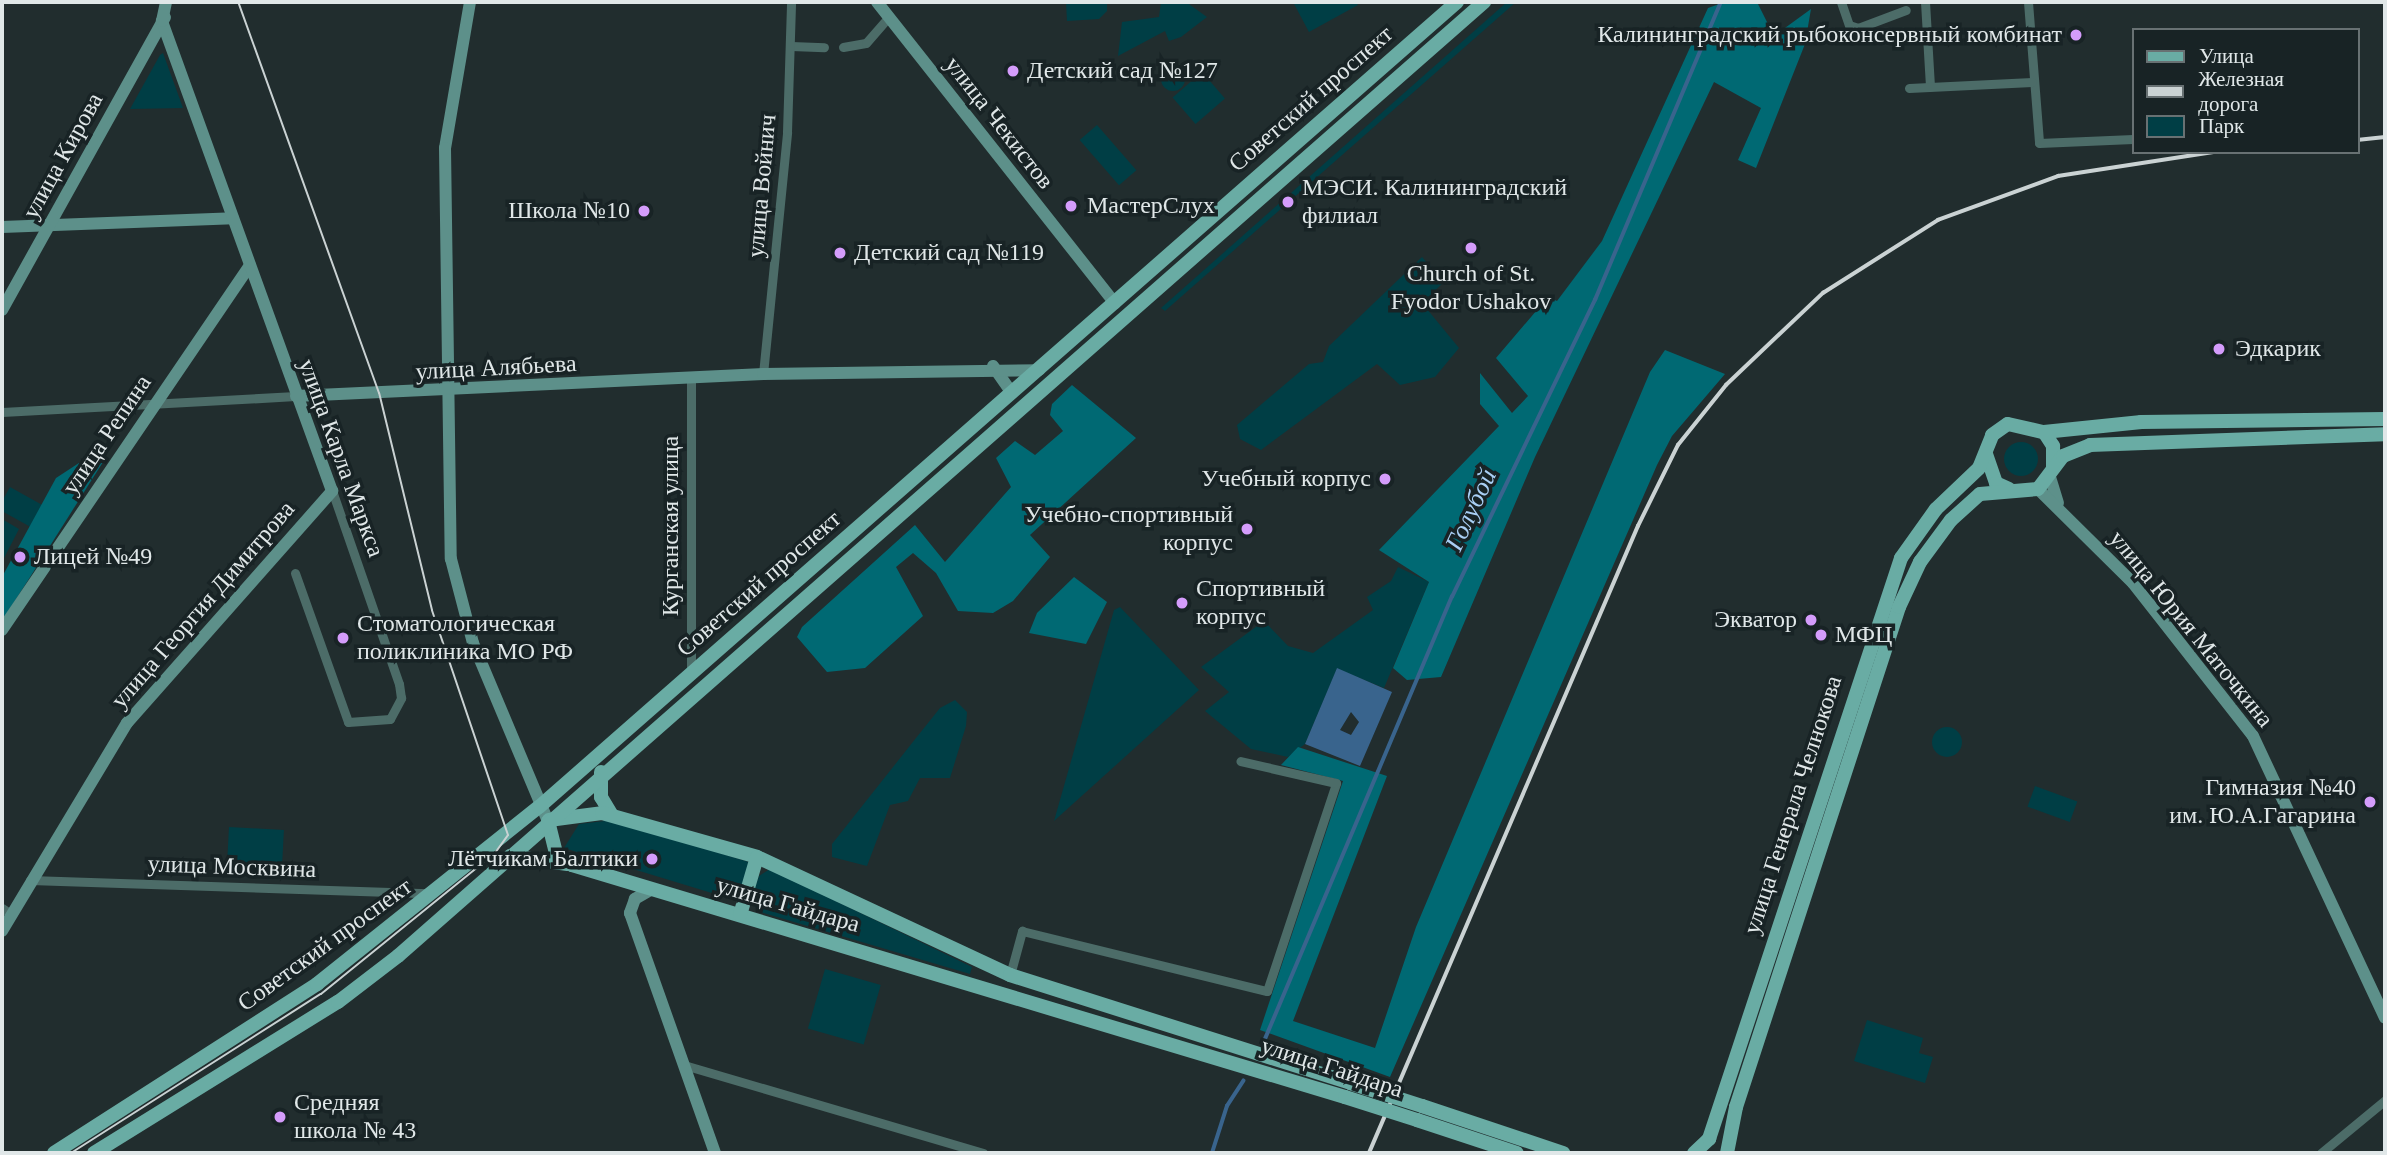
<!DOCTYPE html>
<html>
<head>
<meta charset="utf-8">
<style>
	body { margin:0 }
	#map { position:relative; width:2387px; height:1155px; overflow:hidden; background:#212d2e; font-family:Georgia,serif }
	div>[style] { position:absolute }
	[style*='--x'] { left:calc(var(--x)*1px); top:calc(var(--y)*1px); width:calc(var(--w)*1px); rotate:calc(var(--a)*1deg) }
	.green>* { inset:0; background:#003e45; transform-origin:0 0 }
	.round { border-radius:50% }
	.forest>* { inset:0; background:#006973 }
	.water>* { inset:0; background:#39648d }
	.stream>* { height:3.5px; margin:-1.75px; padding:0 1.75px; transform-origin:1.75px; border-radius:1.75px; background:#39648d }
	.street>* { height:9px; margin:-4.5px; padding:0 4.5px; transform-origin:4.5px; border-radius:4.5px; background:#4c6c68 }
	.secondary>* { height:12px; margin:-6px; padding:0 6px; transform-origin:6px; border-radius:6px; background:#5d908a }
	.primary>* { height:14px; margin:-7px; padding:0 7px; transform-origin:7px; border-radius:7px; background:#69aca4 }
	.tram>* { height:2px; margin:-1px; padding:0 1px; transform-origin:1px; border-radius:1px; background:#cad2d3 }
	.rail>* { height:3.5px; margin:-1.75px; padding:0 1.75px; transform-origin:1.75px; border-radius:1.75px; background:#cad2d3 }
	.primary-bridge>* { height:14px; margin:-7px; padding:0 7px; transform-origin:7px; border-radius:7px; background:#69aca4 }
	.dots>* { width:19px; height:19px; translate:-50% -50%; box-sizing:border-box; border:4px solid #182325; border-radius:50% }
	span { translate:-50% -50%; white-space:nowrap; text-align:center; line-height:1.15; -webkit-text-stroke:7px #182325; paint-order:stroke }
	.poi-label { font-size:24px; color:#e0e7e8 }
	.right { translate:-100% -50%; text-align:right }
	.left { translate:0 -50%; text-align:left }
	.street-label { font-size:24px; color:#e0e7e8 }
	.water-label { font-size:26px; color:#a9cff4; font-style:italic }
	.frame { position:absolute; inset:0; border:4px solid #e0e7e8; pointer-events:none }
	.legend { position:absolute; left:2132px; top:28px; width:228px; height:126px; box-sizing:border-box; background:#182325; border:2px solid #687173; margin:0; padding:9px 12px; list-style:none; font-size:21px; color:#e0e7e8 }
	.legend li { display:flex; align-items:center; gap:14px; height:35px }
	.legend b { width:35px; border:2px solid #687173 }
</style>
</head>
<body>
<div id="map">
	<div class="green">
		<div style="clip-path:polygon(1066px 2px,1107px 2px,1107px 11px,1099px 19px,1067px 21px)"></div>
		<div style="clip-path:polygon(1161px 2px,1186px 2px,1207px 17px,1181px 37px,1169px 41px,1165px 31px,1118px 56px,1122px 22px,1159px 17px)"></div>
		<div style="clip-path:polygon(1293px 2px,1356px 2px,1358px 5px,1309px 32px)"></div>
		<div style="clip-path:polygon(1507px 2px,1516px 2px,1165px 311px,1161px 308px)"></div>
		<div style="clip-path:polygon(163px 53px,183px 108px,130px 109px,160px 55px)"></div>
		<div class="round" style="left:1161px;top:67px;width:24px;height:24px"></div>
		<div style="left:1202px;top:72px;width:35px;height:39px;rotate:49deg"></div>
		<div style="left:1097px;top:125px;width:60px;height:23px;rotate:49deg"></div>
		<div style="clip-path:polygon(1422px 257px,1444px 282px,1422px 303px,1459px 348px,1435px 377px,1400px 385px,1377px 364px,1261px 450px,1240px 439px,1237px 425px,1309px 364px,1323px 362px,1329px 346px)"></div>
		<div class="round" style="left:2004px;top:442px;width:34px;height:34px"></div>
		<div style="left:10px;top:487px;width:39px;height:25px;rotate:29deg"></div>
		<div style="clip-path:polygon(2px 519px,19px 529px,2px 562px)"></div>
		<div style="clip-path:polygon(1398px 567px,1429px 582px,1384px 688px,1337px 669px,1305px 744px,1288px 757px,1251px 749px,1205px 711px,1229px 692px,1201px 667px,1264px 621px,1288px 646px,1313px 653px,1373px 610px,1367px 597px,1391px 581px)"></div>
		<div style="clip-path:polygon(1120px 607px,1199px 690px,1054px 821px,1114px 610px)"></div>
		<div style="clip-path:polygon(955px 700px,967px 712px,966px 726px,950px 778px,920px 778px,908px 801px,890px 805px,867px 866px,832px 857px,832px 844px,916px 738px,940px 708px)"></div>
		<div class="round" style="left:1932px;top:727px;width:30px;height:30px"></div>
		<div style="left:2035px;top:786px;width:45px;height:22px;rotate:20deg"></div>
		<div style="clip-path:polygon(613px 820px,749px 862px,738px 901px,564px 848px,579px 824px)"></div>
		<div style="left:229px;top:827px;width:55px;height:40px;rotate:3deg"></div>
		<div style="clip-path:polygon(770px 869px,972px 967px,970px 974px,757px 911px,752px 896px,759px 876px)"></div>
		<div style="left:825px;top:969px;width:58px;height:62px;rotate:16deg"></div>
		<div style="clip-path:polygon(1867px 1020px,1923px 1038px,1919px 1053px,1933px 1057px,1925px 1083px,1854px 1061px)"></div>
	</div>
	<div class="forest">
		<div style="clip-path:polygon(1725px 2px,1757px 2px,1774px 36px,1811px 9px,1805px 44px,1756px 168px,1738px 160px,1761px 108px,1714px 82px,1535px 457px,1441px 677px,1407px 680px,1393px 668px,1429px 582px,1379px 550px,1499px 426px,1480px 404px,1480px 373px,1512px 413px,1528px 396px,1496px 358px,1548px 297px,1557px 301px,1602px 241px,1708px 8px)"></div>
		<div style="clip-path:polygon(1665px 350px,1725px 374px,1672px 436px,1657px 465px,1390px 1077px,1260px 1030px,1343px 781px,1281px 765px,1298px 747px,1387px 776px,1293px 1021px,1375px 1048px,1416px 927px,1650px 372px)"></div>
		<div style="clip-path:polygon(1072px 385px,1136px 438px,1030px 535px,1050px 557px,1013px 601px,993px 613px,958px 611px,936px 573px,913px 553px,896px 567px,923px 616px,865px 668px,827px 672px,797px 637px,802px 627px,915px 525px,945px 562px,1011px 487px,996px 458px,1015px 441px,1035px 455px,1063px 431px,1050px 415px,1052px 404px)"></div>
		<div style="clip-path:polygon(103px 462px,48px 549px,2px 621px,2px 577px,56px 478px,79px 463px)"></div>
		<div style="clip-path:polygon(1074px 577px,1107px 602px,1086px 644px,1029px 633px,1037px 613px)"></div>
	</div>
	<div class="water">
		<div style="clip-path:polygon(evenodd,1337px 668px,1392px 692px,1360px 766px,1305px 744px,1337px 668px,1351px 712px,1359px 722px,1351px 735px,1340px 730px,1351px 712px)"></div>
	</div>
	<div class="stream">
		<div style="--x:1265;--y:1039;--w:480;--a:-67.1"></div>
		<div style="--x:1452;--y:597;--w:330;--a:-64.3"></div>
		<div style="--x:1595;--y:300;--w:324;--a:-67.1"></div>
		<div style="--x:1212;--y:1153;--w:49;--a:-72.3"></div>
		<div style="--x:1227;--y:1106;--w:30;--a:-57"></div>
	</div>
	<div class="street">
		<div style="--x:1841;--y:2;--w:24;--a:71"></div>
		<div style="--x:1849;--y:25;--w:9;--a:18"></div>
		<div style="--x:1858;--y:28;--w:51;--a:-20.6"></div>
		<div style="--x:1925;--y:2;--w:85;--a:86.6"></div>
		<div style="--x:2028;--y:2;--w:141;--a:85.5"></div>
		<div style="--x:2039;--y:143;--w:94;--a:-2.4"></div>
		<div style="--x:791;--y:46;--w:33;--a:2"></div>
		<div style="--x:843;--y:47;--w:23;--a:-10"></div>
		<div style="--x:866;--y:43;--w:35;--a:-49"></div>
		<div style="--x:1909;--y:88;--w:123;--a:-2.8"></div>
		<div style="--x:763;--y:374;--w:243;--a:-84.3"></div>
		<div style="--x:787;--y:132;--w:130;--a:-88.2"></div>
		<div style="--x:2;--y:412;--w:294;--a:-3.1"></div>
		<div style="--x:295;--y:573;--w:158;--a:70.4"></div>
		<div style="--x:348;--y:722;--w:42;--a:-4.1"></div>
		<div style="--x:390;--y:719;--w:24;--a:-62"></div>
		<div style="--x:401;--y:698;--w:14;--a:-98"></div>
		<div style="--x:399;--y:684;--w:204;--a:-109.1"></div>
		<div style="--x:691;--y:675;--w:298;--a:-90"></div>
		<div style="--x:30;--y:880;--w:398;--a:1.9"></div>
		<div style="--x:2;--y:908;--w:11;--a:34"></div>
		<div style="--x:1010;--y:975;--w:46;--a:-74.7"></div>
		<div style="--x:1022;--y:931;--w:252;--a:13.8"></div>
		<div style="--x:1267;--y:991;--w:219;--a:-71.6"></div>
		<div style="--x:1336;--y:783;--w:98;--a:-167.1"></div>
		<div style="--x:684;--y:1065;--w:312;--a:16.4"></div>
		<div style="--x:2321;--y:1153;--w:83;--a:-39.6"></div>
	</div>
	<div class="secondary">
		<div style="--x:470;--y:2;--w:148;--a:99.7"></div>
		<div style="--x:445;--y:148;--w:411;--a:89.2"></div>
		<div style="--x:451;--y:559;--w:87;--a:75.3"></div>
		<div style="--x:473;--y:643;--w:193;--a:67.2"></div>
		<div style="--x:877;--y:2;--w:384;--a:51.7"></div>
		<div style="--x:2;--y:227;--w:231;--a:-2.2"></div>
		<div style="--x:2;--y:310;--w:335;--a:-60.9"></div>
		<div style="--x:993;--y:366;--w:33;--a:55"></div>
		<div style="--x:296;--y:396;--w:468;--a:-2.7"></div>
		<div style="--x:763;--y:374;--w:276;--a:-0.8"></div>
		<div style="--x:2050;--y:477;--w:27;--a:73"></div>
		<div style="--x:2038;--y:489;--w:134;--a:44.7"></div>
		<div style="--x:2133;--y:583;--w:194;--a:51.9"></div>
		<div style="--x:2253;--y:736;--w:311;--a:64.9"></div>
		<div style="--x:2;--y:630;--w:441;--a:-55.8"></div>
		<div style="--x:652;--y:889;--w:20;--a:150"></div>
		<div style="--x:635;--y:899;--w:15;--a:110"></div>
		<div style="--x:630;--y:913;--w:255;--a:70.5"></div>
		<div style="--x:2;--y:931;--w:243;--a:-59"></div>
		<div style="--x:127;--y:723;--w:310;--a:-48.5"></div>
		<div style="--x:332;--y:491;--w:500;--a:-109.9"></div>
		<div style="--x:162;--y:21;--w:19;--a:-78"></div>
	</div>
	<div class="primary">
		<div style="--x:2044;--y:432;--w:98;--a:-5.9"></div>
		<div style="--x:2141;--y:422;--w:244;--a:-0.7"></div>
		<div style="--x:1986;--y:454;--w:31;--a:71"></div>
		<div style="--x:1996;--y:483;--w:14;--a:25"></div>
		<div style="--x:601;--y:772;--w:25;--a:90"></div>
		<div style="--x:601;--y:797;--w:21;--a:59"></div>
		<div style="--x:549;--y:820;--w:53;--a:-7.5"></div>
		<div style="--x:602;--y:813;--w:161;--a:15.8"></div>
		<div style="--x:757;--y:857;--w:279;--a:25"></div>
		<div style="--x:1010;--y:975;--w:357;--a:17.6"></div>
		<div style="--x:548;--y:821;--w:33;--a:76"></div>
		<div style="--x:556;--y:853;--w:20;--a:37"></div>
		<div style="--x:572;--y:865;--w:807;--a:16.71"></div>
		<div style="--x:510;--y:856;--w:58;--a:8"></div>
		<div style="--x:740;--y:915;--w:60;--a:-73.7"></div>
		<div style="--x:1422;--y:1106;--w:149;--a:18.4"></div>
		<div style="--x:1417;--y:1120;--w:105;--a:18.3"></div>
		<div style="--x:54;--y:1153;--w:313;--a:-32.7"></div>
		<div style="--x:317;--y:984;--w:284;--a:-38.6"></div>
		<div style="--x:539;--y:807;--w:1221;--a:-41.25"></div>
		<div style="--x:94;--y:1153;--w:287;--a:-31.8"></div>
		<div style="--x:338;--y:1002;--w:76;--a:-37.5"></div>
		<div style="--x:398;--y:956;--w:1446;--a:-41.3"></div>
		<div style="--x:1694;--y:1153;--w:21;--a:-43"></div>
		<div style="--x:1709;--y:1139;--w:612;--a:-71.71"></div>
		<div style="--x:1901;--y:558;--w:60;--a:-54.5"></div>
		<div style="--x:1936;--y:509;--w:59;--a:-43.6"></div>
		<div style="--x:1979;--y:468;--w:35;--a:-68"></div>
		<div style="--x:1992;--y:435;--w:19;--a:-35"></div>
		<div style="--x:2008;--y:424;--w:37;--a:13"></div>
		<div style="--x:2044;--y:432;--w:17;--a:57"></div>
		<div style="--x:2053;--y:446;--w:22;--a:90"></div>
		<div style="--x:1727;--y:1153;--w:47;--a:-78.9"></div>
		<div style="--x:1736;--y:1107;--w:526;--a:-71.94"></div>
		<div style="--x:1899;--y:607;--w:50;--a:-65"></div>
		<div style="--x:1920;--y:562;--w:52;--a:-53.6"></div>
		<div style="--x:1951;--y:520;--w:39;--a:-42"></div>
		<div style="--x:1980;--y:494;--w:58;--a:-4.9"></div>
		<div style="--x:2038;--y:489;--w:41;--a:-52.9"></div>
		<div style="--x:2063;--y:456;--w:29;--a:-22"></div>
		<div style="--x:2090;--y:445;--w:295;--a:-2.1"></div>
	</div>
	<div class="tram">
		<div style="--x:71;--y:1153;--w:296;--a:-32.5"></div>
		<div style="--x:321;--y:994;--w:224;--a:-39"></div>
		<div style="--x:495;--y:853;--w:22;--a:-54"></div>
		<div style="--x:508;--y:835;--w:237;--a:-108.7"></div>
		<div style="--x:432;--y:610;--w:223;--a:-103.7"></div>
		<div style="--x:379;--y:393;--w:416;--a:-109.8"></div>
	</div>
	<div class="rail">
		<div style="--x:2357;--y:140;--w:28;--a:-6"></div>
		<div style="--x:1369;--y:1153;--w:682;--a:-66.78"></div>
		<div style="--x:1638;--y:526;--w:90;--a:-63.7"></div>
		<div style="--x:1678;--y:445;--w:77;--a:-51.3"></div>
		<div style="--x:1726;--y:385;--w:134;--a:-43.5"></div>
		<div style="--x:1823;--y:293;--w:136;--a:-32.4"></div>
		<div style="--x:1938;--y:220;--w:128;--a:-20.1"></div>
		<div style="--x:2058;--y:176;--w:157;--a:-8.8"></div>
	</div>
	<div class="primary-bridge">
		<div style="--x:1350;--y:1083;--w:76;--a:17.7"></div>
		<div style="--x:1345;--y:1097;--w:76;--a:17.7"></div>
	</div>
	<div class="dots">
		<div style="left:2076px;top:35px;background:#d49cfb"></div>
		<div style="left:1013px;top:71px;background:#d49cfb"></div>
		<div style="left:1288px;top:202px;background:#d49cfb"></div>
		<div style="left:1071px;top:206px;background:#d49cfb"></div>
		<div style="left:644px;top:211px;background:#d49cfb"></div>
		<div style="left:1471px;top:248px;background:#d49cfb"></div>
		<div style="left:840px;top:253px;background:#d49cfb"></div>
		<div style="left:2219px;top:349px;background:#d49cfb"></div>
		<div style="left:1385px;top:479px;background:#d49cfb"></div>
		<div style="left:1247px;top:529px;background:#d49cfb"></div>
		<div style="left:20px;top:557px;background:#d49cfb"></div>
		<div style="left:1182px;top:603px;background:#d49cfb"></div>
		<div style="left:1811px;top:620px;background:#d49cfb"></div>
		<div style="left:1821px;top:635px;background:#d49cfb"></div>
		<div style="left:343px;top:638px;background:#d49cfb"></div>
		<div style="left:2370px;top:802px;background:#d49cfb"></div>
		<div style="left:652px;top:859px;background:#d49cfb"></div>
		<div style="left:280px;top:1117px;background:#d49cfb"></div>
	</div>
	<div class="poi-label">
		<span class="right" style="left:2062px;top:35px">Калининградский рыбоконсервный комбинат</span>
		<span class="left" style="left:1027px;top:71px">Детский сад №127</span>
		<span class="left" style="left:1302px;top:202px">МЭСИ. Калининградский<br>филиал</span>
		<span class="left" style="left:1087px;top:206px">МастерСлух</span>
		<span class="right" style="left:630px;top:211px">Школа №10</span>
		<span class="left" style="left:854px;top:253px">Детский сад №119</span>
		<span style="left:1471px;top:288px">Church of St.<br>Fyodor Ushakov</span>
		<span class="left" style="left:2235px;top:349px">Эдкарик</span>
		<span class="right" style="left:1371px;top:479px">Учебный корпус</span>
		<span class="right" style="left:1233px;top:529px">Учебно-спортивный<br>корпус</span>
		<span class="left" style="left:34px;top:557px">Лицей №49</span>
		<span class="left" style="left:1196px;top:603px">Спортивный<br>корпус</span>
		<span class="right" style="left:1797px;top:620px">Экватор</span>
		<span class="left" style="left:357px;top:638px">Стоматологическая<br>поликлиника МО РФ</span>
		<span class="left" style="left:1835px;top:635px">МФЦ</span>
		<span class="right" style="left:2356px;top:802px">Гимназия №40<br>им. Ю.А.Гагарина</span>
		<span class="right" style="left:638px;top:859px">Лётчикам Балтики</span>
		<span class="left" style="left:294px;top:1117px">Средняя<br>школа № 43</span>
	</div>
	<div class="street-label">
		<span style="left:1311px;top:99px;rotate:-41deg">Советский проспект</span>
		<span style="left:999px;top:123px;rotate:52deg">улица Чекистов</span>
		<span style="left:63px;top:156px;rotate:-61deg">улица Кирова</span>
		<span style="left:762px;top:186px;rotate:-85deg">улица Войнич</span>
		<span style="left:496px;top:368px;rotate:-3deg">улица Алябьева</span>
		<span style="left:107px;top:435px;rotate:-56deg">улица Репина</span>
		<span style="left:341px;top:458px;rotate:70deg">улица Карла Маркса</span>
		<span style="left:671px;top:526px;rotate:-90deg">Курганская улица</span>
		<span style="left:759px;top:584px;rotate:-41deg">Советский проспект</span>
		<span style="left:203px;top:605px;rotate:-49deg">улица Георгия Димитрова</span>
		<span style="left:2191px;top:629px;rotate:51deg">улица Юрия Маточкина</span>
		<span style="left:1793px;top:805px;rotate:-72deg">улица Генерала Челнокова</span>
		<span style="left:232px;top:867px;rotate:2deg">улица Москвина</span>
		<span style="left:788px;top:905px;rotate:16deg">улица Гайдара</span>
		<span style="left:325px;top:945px;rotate:-36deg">Советский проспект</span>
		<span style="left:1332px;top:1068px;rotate:18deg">улица Гайдара</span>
	</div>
	<div class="water-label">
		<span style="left:1471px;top:510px;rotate:-65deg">Голубой</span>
	</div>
	<div class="frame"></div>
	<ul class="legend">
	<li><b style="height:9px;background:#69aca4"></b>Улица</li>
	<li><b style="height:9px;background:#cad2d3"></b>Железная дорога</li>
	<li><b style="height:19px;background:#003e45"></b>Парк</li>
	</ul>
</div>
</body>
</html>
